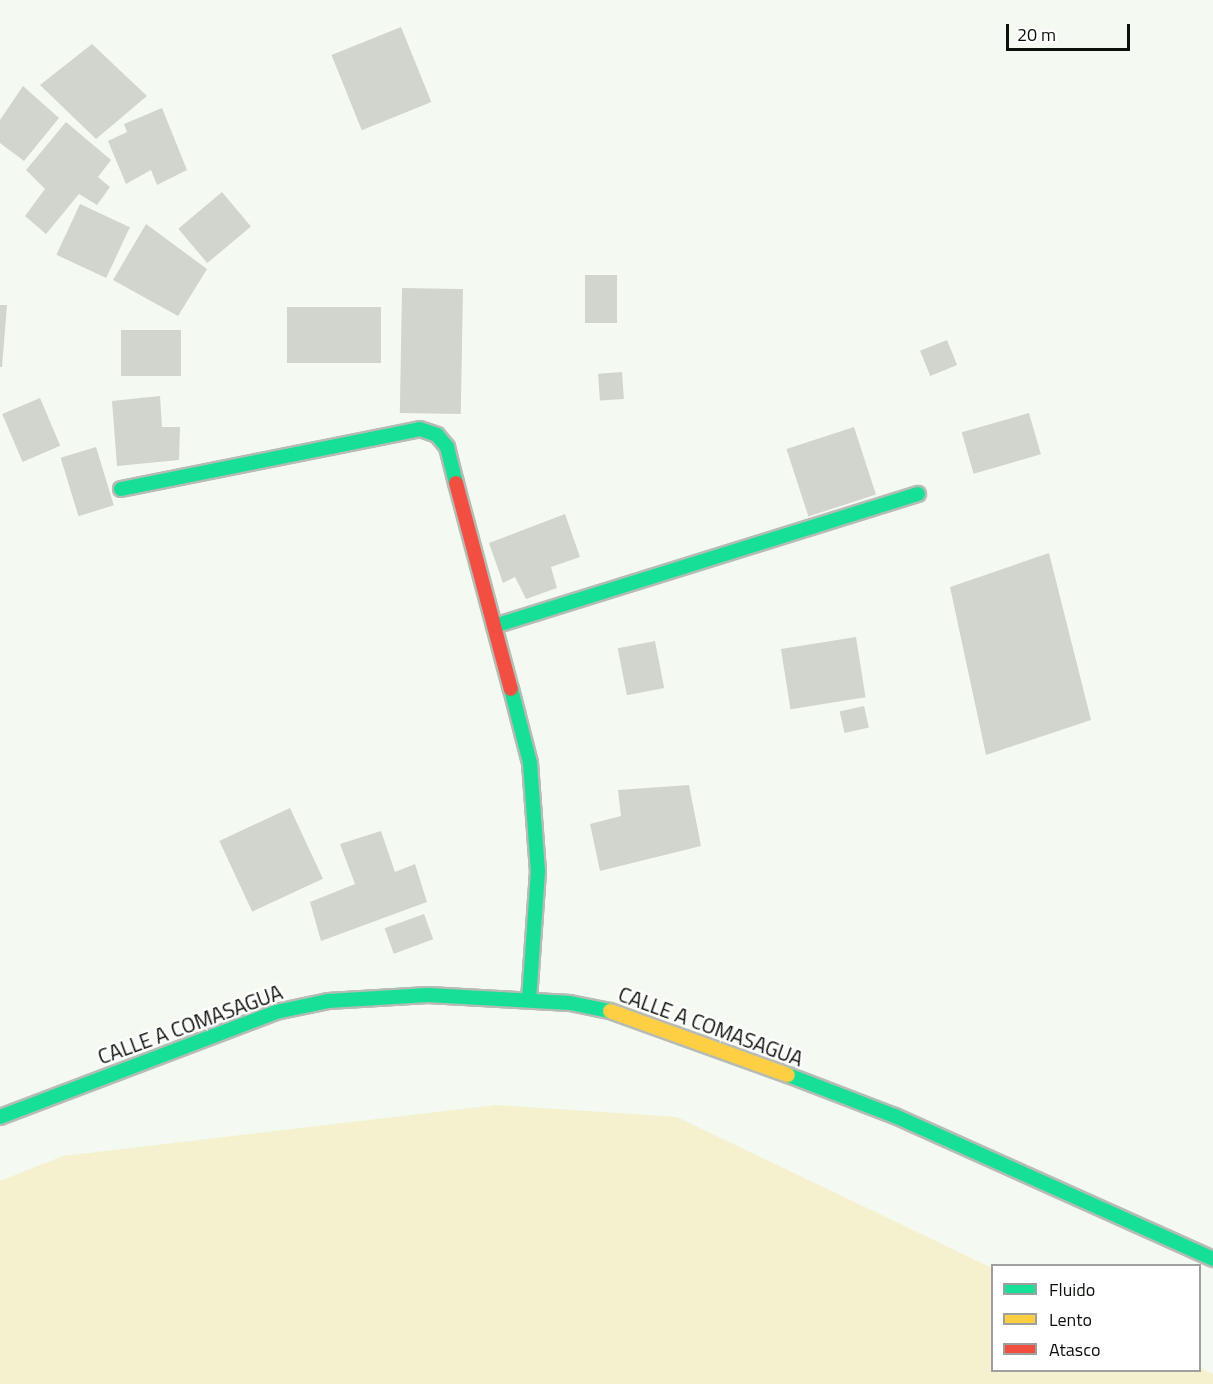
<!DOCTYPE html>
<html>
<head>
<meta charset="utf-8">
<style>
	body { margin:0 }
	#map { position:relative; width:1213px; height:1384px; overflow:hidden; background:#f4faf2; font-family:"Titillium Web",sans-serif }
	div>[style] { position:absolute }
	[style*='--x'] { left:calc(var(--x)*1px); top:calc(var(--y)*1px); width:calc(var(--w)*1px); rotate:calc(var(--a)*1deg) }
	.green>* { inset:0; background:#f5f0ce }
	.building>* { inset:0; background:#d1d5cd; transform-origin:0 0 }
	.roads { filter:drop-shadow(2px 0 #b6bcb4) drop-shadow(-2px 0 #b6bcb4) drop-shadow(0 2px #b6bcb4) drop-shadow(0 -2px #b6bcb4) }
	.fast>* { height:14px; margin:-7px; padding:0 7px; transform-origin:7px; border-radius:7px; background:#16e098 }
	.slow>* { height:14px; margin:-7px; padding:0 7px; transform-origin:7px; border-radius:7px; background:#ffcf43 }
	.jam>* { height:14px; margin:-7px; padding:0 7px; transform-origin:7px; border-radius:7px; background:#f24e42 }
	span { translate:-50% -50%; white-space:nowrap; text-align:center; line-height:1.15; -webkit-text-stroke:4.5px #fff; paint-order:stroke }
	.street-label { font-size:21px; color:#0d110b }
	.legend { position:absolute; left:991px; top:1264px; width:210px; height:108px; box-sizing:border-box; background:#fff; border:2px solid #9ea09d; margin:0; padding:8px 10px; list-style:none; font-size:18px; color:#0d110b }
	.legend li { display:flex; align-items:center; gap:12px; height:30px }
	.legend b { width:30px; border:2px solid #9ea09d }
	.scale { position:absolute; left:1006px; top:24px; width:124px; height:27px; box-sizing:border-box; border:3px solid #0d110b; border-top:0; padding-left:8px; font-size:18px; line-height:21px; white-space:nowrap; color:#0d110b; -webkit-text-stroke:4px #fff; paint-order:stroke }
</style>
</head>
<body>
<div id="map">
	<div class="green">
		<div style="clip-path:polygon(496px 1105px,677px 1117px,992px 1268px,992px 1370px,1200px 1368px,1213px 1374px,1213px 1384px,0 1384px,0 1181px,63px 1156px)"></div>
	</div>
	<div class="building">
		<div style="left:401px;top:27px;width:81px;height:75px;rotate:68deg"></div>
		<div style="clip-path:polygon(92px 44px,147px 96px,96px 139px,40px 85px)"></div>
		<div style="clip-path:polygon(23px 86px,59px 118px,24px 161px,0 143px,0 120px)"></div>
		<div style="clip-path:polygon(162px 108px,187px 170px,157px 185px,151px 170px,126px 184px,108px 141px,127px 132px,124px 124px)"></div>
		<div style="clip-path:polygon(66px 122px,111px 160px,98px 177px,110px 187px,97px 205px,79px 194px,46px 234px,25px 216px,45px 189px,26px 170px)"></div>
		<div style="left:222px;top:192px;width:45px;height:57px;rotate:50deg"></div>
		<div style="left:80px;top:204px;width:55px;height:56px;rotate:25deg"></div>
		<div style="clip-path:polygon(146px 224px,207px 269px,178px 316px,113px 280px)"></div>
		<div style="left:585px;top:275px;width:32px;height:48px"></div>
		<div style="left:402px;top:288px;width:61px;height:125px;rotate:1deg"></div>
		<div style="clip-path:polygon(0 305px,7px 305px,2px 367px,0 367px)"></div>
		<div style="left:287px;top:307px;width:94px;height:56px"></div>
		<div style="left:121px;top:330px;width:60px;height:46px"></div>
		<div style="left:947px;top:340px;width:27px;height:29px;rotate:68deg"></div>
		<div style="left:622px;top:372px;width:27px;height:24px;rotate:86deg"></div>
		<div style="clip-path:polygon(160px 396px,162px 427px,180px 427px,179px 460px,117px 466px,112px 401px)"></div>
		<div style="left:40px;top:398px;width:52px;height:41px;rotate:67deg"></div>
		<div style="left:1029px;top:413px;width:43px;height:70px;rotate:74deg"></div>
		<div style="left:854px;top:427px;width:71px;height:71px;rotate:72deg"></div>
		<div style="left:96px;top:447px;width:61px;height:37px;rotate:73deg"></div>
		<div style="clip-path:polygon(565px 514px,580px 557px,551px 567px,557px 588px,526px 599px,515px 577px,503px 583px,489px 543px)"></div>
		<div style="clip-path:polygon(1049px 553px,1091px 720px,986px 755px,950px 587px)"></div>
		<div style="left:856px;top:637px;width:61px;height:76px;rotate:81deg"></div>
		<div style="left:655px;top:641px;width:48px;height:38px;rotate:79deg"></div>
		<div style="left:864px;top:706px;width:22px;height:25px;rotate:77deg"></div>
		<div style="clip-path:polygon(689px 785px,701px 846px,600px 871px,590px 824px,621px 816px,618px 790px)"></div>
		<div style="left:290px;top:808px;width:78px;height:78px;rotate:65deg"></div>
		<div style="clip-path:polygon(381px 831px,395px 872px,415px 864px,427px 902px,321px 941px,310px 902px,355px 884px,340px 844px)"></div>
		<div style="left:424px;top:914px;width:27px;height:42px;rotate:70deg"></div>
	</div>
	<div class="roads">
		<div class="fast">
			<div style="--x:121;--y:489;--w:305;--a:-11.3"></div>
			<div style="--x:420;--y:429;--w:18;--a:19"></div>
			<div style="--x:437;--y:435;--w:16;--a:50"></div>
			<div style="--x:447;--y:447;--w:37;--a:76"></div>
			<div style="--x:494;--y:626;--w:444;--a:-17.3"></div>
			<div style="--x:511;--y:689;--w:76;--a:75.6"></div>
			<div style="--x:530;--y:763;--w:108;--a:85.8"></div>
			<div style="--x:538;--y:871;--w:129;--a:94"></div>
			<div style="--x:788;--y:1075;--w:115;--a:21"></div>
			<div style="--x:895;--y:1116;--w:349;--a:24.2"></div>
			<div style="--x:0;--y:1117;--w:295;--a:-20.8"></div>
			<div style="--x:276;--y:1012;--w:53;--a:-11.9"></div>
			<div style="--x:328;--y:1001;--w:100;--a:-3.4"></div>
			<div style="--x:428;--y:995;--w:142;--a:3.2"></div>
			<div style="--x:570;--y:1003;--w:41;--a:11.3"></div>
		</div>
		<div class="slow">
			<div style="--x:610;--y:1011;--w:189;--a:19.8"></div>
		</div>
		<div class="jam">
			<div style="--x:456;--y:483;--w:213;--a:75.1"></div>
		</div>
	</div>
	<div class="street-label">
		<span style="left:190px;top:1024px;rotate:-20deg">CALLE A COMASAGUA</span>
		<span style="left:711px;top:1026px;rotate:20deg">CALLE A COMASAGUA</span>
	</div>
	<ul class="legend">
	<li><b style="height:8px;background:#16e098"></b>Fluido</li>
	<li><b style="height:8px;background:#ffcf43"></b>Lento</li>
	<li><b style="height:8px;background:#f24e42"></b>Atasco</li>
	</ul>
	<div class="scale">20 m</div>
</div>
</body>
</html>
